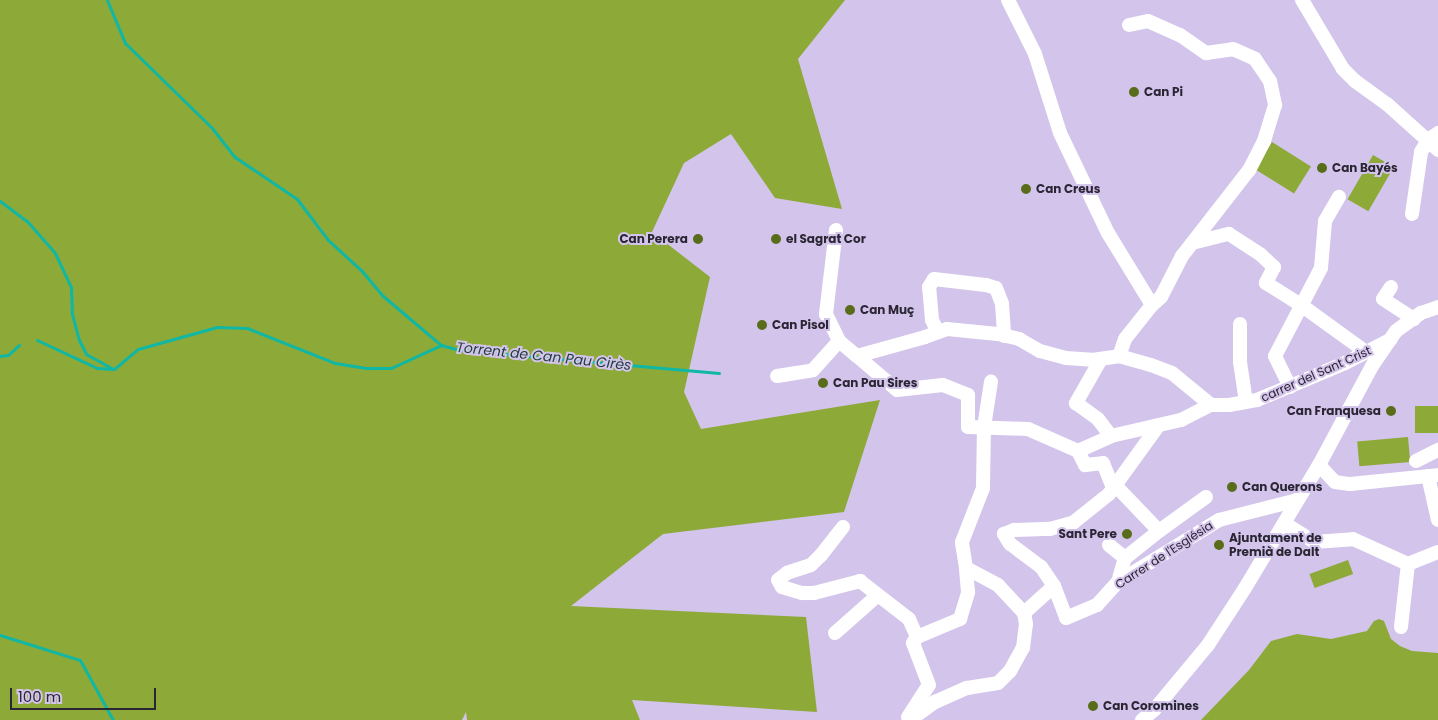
<!DOCTYPE html>
<html>
<head>
<meta charset="utf-8">
<style>
	body { margin:0 }
	#map { position:relative; width:1438px; height:720px; overflow:hidden; background:#d3c4eb; font-family:Poppins,sans-serif }
	div>[style] { position:absolute }
	[style*='--x'] { left:calc(var(--x)*1px); top:calc(var(--y)*1px); width:calc(var(--w)*1px); rotate:calc(var(--a)*1deg) }
	.green>* { inset:0; background:#8da937; transform-origin:0 0 }
	.stream>* { height:3px; margin:-1.5px; padding:0 1.5px; transform-origin:1.5px; border-radius:1.5px; background:#0fb7a4 }
	.minor>* { height:14px; margin:-7px; padding:0 7px; transform-origin:7px; border-radius:7px; background:#fff }
	.dots>* { width:14px; height:14px; translate:-50% -50%; box-sizing:border-box; border:2px solid #d3c4eb; border-radius:50% }
	span { translate:-50% -50%; white-space:nowrap; text-align:center; line-height:1.15; -webkit-text-stroke:4px #d3c4eb; paint-order:stroke }
	.poi-label { font-size:12px; color:#2b2634; font-weight:700 }
	.left { translate:0 -50%; text-align:left }
	.right { translate:-100% -50%; text-align:right }
	.street-label { font-size:12px; color:#2b2634 }
	.water-label { font-size:14px; color:#1e3c37; font-style:italic }
	.scale { position:absolute; left:10px; top:688px; width:146px; height:22px; box-sizing:border-box; border:2px solid #2b2634; border-top:0; padding-left:6px; font-size:15px; line-height:18px; white-space:nowrap; color:#2b2634; -webkit-text-stroke:4px #d3c4eb; paint-order:stroke }
</style>
</head>
<body>
<div id="map">
	<div class="green">
		<div style="clip-path:polygon(0 0,845px 0,798px 59px,842px 209px,775px 198px,731px 134px,684px 163px,652px 232px,710px 277px,684px 392px,701px 429px,880px 400px,844px 512px,663px 534px,571px 606px,806px 617px,817px 712px,632px 700px,640px 720px,467px 720px,466px 712px,462px 720px,0 720px)"></div>
		<div style="left:1272px;top:142px;width:46px;height:32px;rotate:32deg"></div>
		<div style="left:1373px;top:155px;width:24px;height:51px;rotate:30deg"></div>
		<div style="left:1438px;top:406px;width:27px;height:23px;rotate:90deg"></div>
		<div style="left:1408px;top:437px;width:25px;height:51px;rotate:85deg"></div>
		<div style="left:1348px;top:560px;width:15px;height:41px;rotate:70deg"></div>
		<div style="clip-path:polygon(1379px 619px,1384px 621px,1391px 639px,1400px 646px,1412px 651px,1438px 653px,1438px 720px,1201px 720px,1249px 670px,1271px 641px,1297px 634px,1331px 639px,1367px 631px,1374px 621px)"></div>
	</div>
	<div class="stream">
		<div style="--x:107;--y:0;--w:47;--a:67.3"></div>
		<div style="--x:125;--y:43;--w:122;--a:44.3"></div>
		<div style="--x:212;--y:128;--w:37;--a:52"></div>
		<div style="--x:235;--y:157;--w:75;--a:34.1"></div>
		<div style="--x:297;--y:199;--w:51;--a:52.9"></div>
		<div style="--x:328;--y:240;--w:45;--a:42.3"></div>
		<div style="--x:361;--y:270;--w:34;--a:50"></div>
		<div style="--x:383;--y:296;--w:76;--a:40.2"></div>
		<div style="--x:0;--y:201;--w:34;--a:37"></div>
		<div style="--x:27;--y:221;--w:43;--a:48.8"></div>
		<div style="--x:55;--y:253;--w:38;--a:65"></div>
		<div style="--x:71;--y:288;--w:26;--a:88"></div>
		<div style="--x:72;--y:314;--w:27;--a:75"></div>
		<div style="--x:79;--y:340;--w:16;--a:63"></div>
		<div style="--x:86;--y:354;--w:29;--a:29"></div>
		<div style="--x:37;--y:340;--w:66;--a:25"></div>
		<div style="--x:97;--y:368;--w:17;--a:3"></div>
		<div style="--x:114;--y:369;--w:31;--a:-40"></div>
		<div style="--x:138;--y:349;--w:82;--a:-15.6"></div>
		<div style="--x:217;--y:327;--w:30;--a:2"></div>
		<div style="--x:247;--y:328;--w:95;--a:21.7"></div>
		<div style="--x:335;--y:363;--w:33;--a:9"></div>
		<div style="--x:368;--y:368;--w:23;--a:0"></div>
		<div style="--x:391;--y:368;--w:55;--a:-24.7"></div>
		<div style="--x:441;--y:345;--w:20;--a:15"></div>
		<div style="--x:460;--y:350;--w:260;--a:5.1"></div>
		<div style="--x:0;--y:356;--w:8;--a:-7"></div>
		<div style="--x:8;--y:355;--w:15;--a:-42"></div>
		<div style="--x:0;--y:635;--w:84;--a:17.4"></div>
		<div style="--x:80;--y:660;--w:68;--a:61.2"></div>
	</div>
	<div class="minor">
		<div style="--x:1008;--y:0;--w:60;--a:63.4"></div>
		<div style="--x:1035;--y:54;--w:83;--a:72.4"></div>
		<div style="--x:1060;--y:133;--w:111;--a:64.4"></div>
		<div style="--x:1108;--y:233;--w:84;--a:58.6"></div>
		<div style="--x:1152;--y:305;--w:43;--a:128.5"></div>
		<div style="--x:1125;--y:339;--w:18;--a:109"></div>
		<div style="--x:1302;--y:0;--w:80;--a:59.3"></div>
		<div style="--x:1343;--y:69;--w:17;--a:45"></div>
		<div style="--x:1355;--y:81;--w:39;--a:36"></div>
		<div style="--x:1387;--y:104;--w:69;--a:42"></div>
		<div style="--x:1129;--y:25;--w:19;--a:-12"></div>
		<div style="--x:1148;--y:21;--w:35;--a:24"></div>
		<div style="--x:1180;--y:35;--w:32;--a:35"></div>
		<div style="--x:1206;--y:53;--w:27;--a:-8"></div>
		<div style="--x:1233;--y:49;--w:24;--a:24"></div>
		<div style="--x:1255;--y:59;--w:27;--a:56"></div>
		<div style="--x:1270;--y:81;--w:25;--a:78"></div>
		<div style="--x:1275;--y:105;--w:38;--a:107"></div>
		<div style="--x:1264;--y:141;--w:33;--a:117"></div>
		<div style="--x:1249;--y:170;--w:109;--a:127.9"></div>
		<div style="--x:1182;--y:256;--w:46;--a:117.1"></div>
		<div style="--x:1161;--y:297;--w:12;--a:138"></div>
		<div style="--x:1412;--y:214;--w:63;--a:-81.7"></div>
		<div style="--x:1421;--y:152;--w:14;--a:-60"></div>
		<div style="--x:1428;--y:140;--w:12;--a:-35"></div>
		<div style="--x:836;--y:230;--w:85;--a:96.8"></div>
		<div style="--x:826;--y:314;--w:30;--a:64"></div>
		<div style="--x:839;--y:341;--w:23;--a:40"></div>
		<div style="--x:857;--y:356;--w:71;--a:-15.6"></div>
		<div style="--x:925;--y:337;--w:23;--a:-20"></div>
		<div style="--x:947;--y:329;--w:51;--a:5.6"></div>
		<div style="--x:998;--y:334;--w:22;--a:13"></div>
		<div style="--x:1019;--y:339;--w:24;--a:30"></div>
		<div style="--x:1040;--y:351;--w:27;--a:15"></div>
		<div style="--x:1066;--y:358;--w:26;--a:4"></div>
		<div style="--x:1092;--y:360;--w:27;--a:-8"></div>
		<div style="--x:1119;--y:356;--w:33;--a:16"></div>
		<div style="--x:1151;--y:365;--w:22;--a:21"></div>
		<div style="--x:1172;--y:373;--w:50;--a:39.4"></div>
		<div style="--x:1192;--y:243;--w:38;--a:-14"></div>
		<div style="--x:1229;--y:234;--w:38;--a:33"></div>
		<div style="--x:1261;--y:255;--w:18;--a:43"></div>
		<div style="--x:1274;--y:267;--w:18;--a:117"></div>
		<div style="--x:1266;--y:283;--w:41;--a:32.2"></div>
		<div style="--x:1301;--y:305;--w:80;--a:35.9"></div>
		<div style="--x:1391;--y:287;--w:14;--a:124"></div>
		<div style="--x:1383;--y:299;--w:37;--a:33"></div>
		<div style="--x:1240;--y:324;--w:38;--a:90"></div>
		<div style="--x:1240;--y:362;--w:40;--a:81.5"></div>
		<div style="--x:938;--y:332;--w:13;--a:-117"></div>
		<div style="--x:932;--y:320;--w:33;--a:-95"></div>
		<div style="--x:929;--y:287;--w:9;--a:-58"></div>
		<div style="--x:934;--y:279;--w:52;--a:6.6"></div>
		<div style="--x:986;--y:285;--w:10;--a:17"></div>
		<div style="--x:996;--y:288;--w:17;--a:69"></div>
		<div style="--x:1002;--y:304;--w:32;--a:86"></div>
		<div style="--x:857;--y:356;--w:52;--a:40.4"></div>
		<div style="--x:897;--y:390;--w:46;--a:-6.2"></div>
		<div style="--x:943;--y:385;--w:27;--a:22"></div>
		<div style="--x:968;--y:395;--w:32;--a:90"></div>
		<div style="--x:968;--y:427;--w:60;--a:1.9"></div>
		<div style="--x:1028;--y:429;--w:55;--a:23.7"></div>
		<div style="--x:1078;--y:451;--w:36;--a:-24"></div>
		<div style="--x:1111;--y:436;--w:72;--a:-12.9"></div>
		<div style="--x:1181;--y:420;--w:34;--a:-27"></div>
		<div style="--x:1211;--y:405;--w:18;--a:0"></div>
		<div style="--x:1229;--y:405;--w:28;--a:-10"></div>
		<div style="--x:1257;--y:400;--w:95;--a:-22.8"></div>
		<div style="--x:1345;--y:363;--w:51;--a:-27.1"></div>
		<div style="--x:1101;--y:359;--w:51;--a:119.6"></div>
		<div style="--x:1076;--y:403;--w:27;--a:36"></div>
		<div style="--x:1098;--y:419;--w:21;--a:53"></div>
		<div style="--x:777;--y:376;--w:36;--a:-9"></div>
		<div style="--x:813;--y:370;--w:39;--a:-48"></div>
		<div style="--x:1290;--y:387;--w:34;--a:-116"></div>
		<div style="--x:1275;--y:356;--w:99;--a:-62.4"></div>
		<div style="--x:1321;--y:268;--w:47;--a:-85.1"></div>
		<div style="--x:1325;--y:221;--w:28;--a:-60"></div>
		<div style="--x:1078;--y:451;--w:16;--a:63"></div>
		<div style="--x:1085;--y:465;--w:18;--a:-6"></div>
		<div style="--x:1103;--y:463;--w:27;--a:68"></div>
		<div style="--x:1416;--y:461;--w:25;--a:-27"></div>
		<div style="--x:1319;--y:465;--w:23;--a:47"></div>
		<div style="--x:1335;--y:482;--w:15;--a:8"></div>
		<div style="--x:1350;--y:484;--w:88;--a:-5.8"></div>
		<div style="--x:1428;--y:476;--w:45;--a:77.2"></div>
		<div style="--x:1116;--y:486;--w:62;--a:46.3"></div>
		<div style="--x:1284;--y:523;--w:36;--a:32"></div>
		<div style="--x:1314;--y:542;--w:39;--a:-4"></div>
		<div style="--x:1353;--y:539;--w:60;--a:24.4"></div>
		<div style="--x:843;--y:527;--w:36;--a:128"></div>
		<div style="--x:821;--y:555;--w:14;--a:135"></div>
		<div style="--x:811;--y:565;--w:25;--a:162"></div>
		<div style="--x:787;--y:573;--w:11;--a:142"></div>
		<div style="--x:778;--y:580;--w:8;--a:60"></div>
		<div style="--x:782;--y:587;--w:21;--a:17"></div>
		<div style="--x:802;--y:593;--w:12;--a:0"></div>
		<div style="--x:814;--y:593;--w:48;--a:-14.6"></div>
		<div style="--x:860;--y:581;--w:62;--a:37.8"></div>
		<div style="--x:909;--y:619;--w:20;--a:66"></div>
		<div style="--x:1109;--y:545;--w:21;--a:39"></div>
		<div style="--x:1408;--y:564;--w:32;--a:-22"></div>
		<div style="--x:1118;--y:582;--w:25;--a:-74"></div>
		<div style="--x:1125;--y:558;--w:43;--a:-38.5"></div>
		<div style="--x:1159;--y:531;--w:58;--a:-35.9"></div>
		<div style="--x:1054;--y:586;--w:34;--a:69"></div>
		<div style="--x:1066;--y:618;--w:34;--a:-23"></div>
		<div style="--x:1097;--y:605;--w:31;--a:-48"></div>
		<div style="--x:1118;--y:582;--w:119;--a:-31.5"></div>
		<div style="--x:1219;--y:520;--w:81;--a:-14.2"></div>
		<div style="--x:1024;--y:613;--w:40;--a:-42"></div>
		<div style="--x:1054;--y:586;--w:23;--a:-124"></div>
		<div style="--x:1041;--y:567;--w:39;--a:-143"></div>
		<div style="--x:1010;--y:544;--w:12;--a:-121"></div>
		<div style="--x:1004;--y:534;--w:11;--a:-22"></div>
		<div style="--x:1014;--y:530;--w:36;--a:-2"></div>
		<div style="--x:1050;--y:529;--w:25;--a:-16"></div>
		<div style="--x:1074;--y:522;--w:45;--a:-38.7"></div>
		<div style="--x:1109;--y:494;--w:84;--a:-54.2"></div>
		<div style="--x:1401;--y:627;--w:63;--a:-83.7"></div>
		<div style="--x:835;--y:633;--w:57;--a:-41.5"></div>
		<div style="--x:908;--y:717;--w:38;--a:-57"></div>
		<div style="--x:929;--y:685;--w:45;--a:-110.9"></div>
		<div style="--x:913;--y:643;--w:7;--a:-56"></div>
		<div style="--x:917;--y:637;--w:47;--a:-22.7"></div>
		<div style="--x:960;--y:619;--w:28;--a:-73"></div>
		<div style="--x:968;--y:592;--w:24;--a:-95"></div>
		<div style="--x:910;--y:720;--w:31;--a:-36"></div>
		<div style="--x:935;--y:702;--w:35;--a:-24"></div>
		<div style="--x:967;--y:688;--w:31;--a:-9"></div>
		<div style="--x:998;--y:683;--w:17;--a:-45"></div>
		<div style="--x:1010;--y:671;--w:26;--a:-61"></div>
		<div style="--x:1023;--y:648;--w:24;--a:-83"></div>
		<div style="--x:1026;--y:624;--w:11;--a:-100"></div>
		<div style="--x:1024;--y:613;--w:38;--a:-133"></div>
		<div style="--x:998;--y:585;--w:36;--a:-152"></div>
		<div style="--x:966;--y:568;--w:26;--a:-99"></div>
		<div style="--x:962;--y:542;--w:58;--a:-68.7"></div>
		<div style="--x:983;--y:488;--w:61;--a:-89.1"></div>
		<div style="--x:984;--y:427;--w:46;--a:-81.2"></div>
		<div style="--x:1142;--y:720;--w:16;--a:-40"></div>
		<div style="--x:1154;--y:710;--w:85;--a:-50.3"></div>
		<div style="--x:1208;--y:645;--w:68;--a:-57"></div>
		<div style="--x:1245;--y:588;--w:144;--a:-59"></div>
		<div style="--x:1319;--y:465;--w:112;--a:-61.8"></div>
		<div style="--x:1372;--y:366;--w:42;--a:-55.6"></div>
		<div style="--x:1396;--y:331;--w:31;--a:-36"></div>
		<div style="--x:1421;--y:313;--w:18;--a:-19"></div>
	</div>
	<div class="dots">
		<div style="left:1134px;top:92px;background:#596c1a"></div>
		<div style="left:1322px;top:168px;background:#596c1a"></div>
		<div style="left:1026px;top:189px;background:#596c1a"></div>
		<div style="left:698px;top:239px;background:#596c1a"></div>
		<div style="left:776px;top:239px;background:#596c1a"></div>
		<div style="left:850px;top:310px;background:#596c1a"></div>
		<div style="left:762px;top:325px;background:#596c1a"></div>
		<div style="left:823px;top:383px;background:#596c1a"></div>
		<div style="left:1391px;top:411px;background:#596c1a"></div>
		<div style="left:1232px;top:487px;background:#596c1a"></div>
		<div style="left:1127px;top:534px;background:#596c1a"></div>
		<div style="left:1219px;top:545px;background:#596c1a"></div>
		<div style="left:1093px;top:706px;background:#596c1a"></div>
	</div>
	<div class="poi-label">
		<span class="left" style="left:1144px;top:92px">Can Pi</span>
		<span class="left" style="left:1332px;top:168px">Can Bayés</span>
		<span class="left" style="left:1036px;top:189px">Can Creus</span>
		<span class="right" style="left:688px;top:239px">Can Perera</span>
		<span class="left" style="left:786px;top:239px">el Sagrat Cor</span>
		<span class="left" style="left:860px;top:310px">Can Muç</span>
		<span class="left" style="left:772px;top:325px">Can Pisol</span>
		<span class="left" style="left:833px;top:383px">Can Pau Sires</span>
		<span class="right" style="left:1381px;top:411px">Can Franquesa</span>
		<span class="left" style="left:1242px;top:487px">Can Querons</span>
		<span class="right" style="left:1117px;top:534px">Sant Pere</span>
		<span class="left" style="left:1229px;top:545px">Ajuntament de<br>Premià de Dalt</span>
		<span class="left" style="left:1103px;top:706px">Can Coromines</span>
	</div>
	<div class="street-label">
		<span style="left:1316px;top:374px;rotate:-24deg">carrer del Sant Crist</span>
		<span style="left:1164px;top:555px;rotate:-33deg">Carrer de l'Església</span>
	</div>
	<div class="water-label">
		<span style="left:544px;top:356px;rotate:6deg">Torrent de Can Pau Cirès</span>
	</div>
	<div class="scale">100 m</div>
</div>
</body>
</html>
